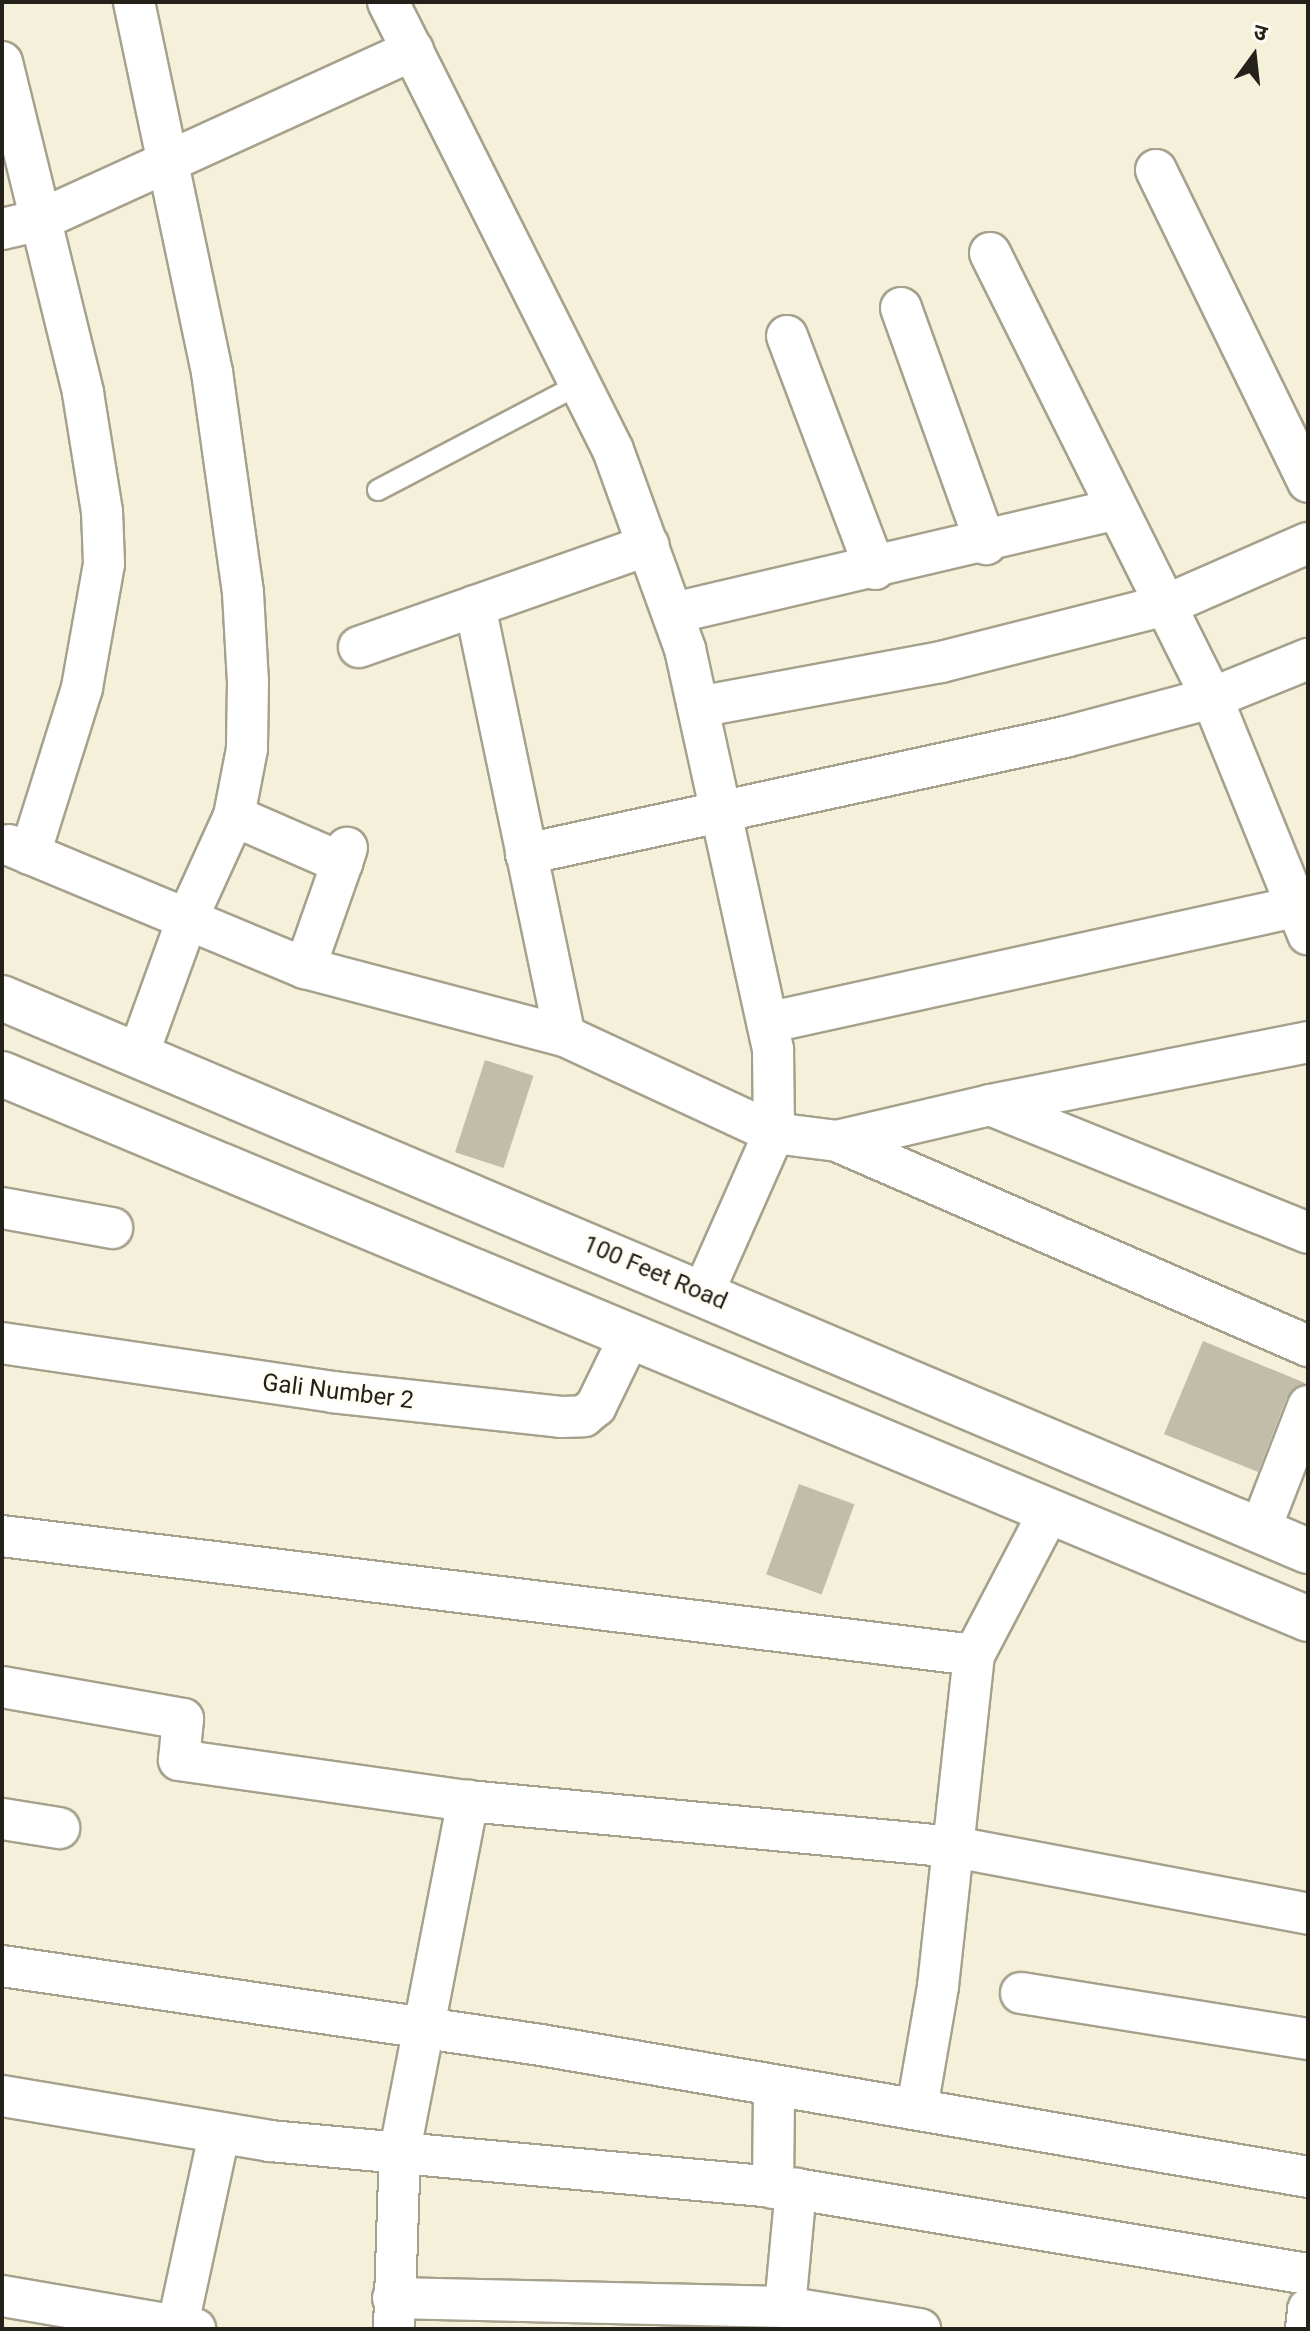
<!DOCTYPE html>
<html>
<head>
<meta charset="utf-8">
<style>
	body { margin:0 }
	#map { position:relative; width:1310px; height:2331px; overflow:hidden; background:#f5f0d9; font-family:Roboto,"Noto Sans Devanagari",sans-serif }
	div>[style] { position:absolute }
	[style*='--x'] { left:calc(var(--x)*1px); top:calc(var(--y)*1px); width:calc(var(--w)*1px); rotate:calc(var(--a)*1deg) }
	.building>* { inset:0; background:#c2bda8; transform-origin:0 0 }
	.roads { filter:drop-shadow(2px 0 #a6a18c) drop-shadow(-2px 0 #a6a18c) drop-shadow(0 2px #a6a18c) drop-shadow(0 -2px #a6a18c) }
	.lane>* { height:20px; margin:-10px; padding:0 10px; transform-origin:10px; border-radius:10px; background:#fff }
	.street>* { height:40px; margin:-20px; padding:0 20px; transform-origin:20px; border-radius:20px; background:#fff }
	.secondary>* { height:44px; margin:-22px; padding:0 22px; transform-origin:22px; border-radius:22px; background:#fff }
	span { translate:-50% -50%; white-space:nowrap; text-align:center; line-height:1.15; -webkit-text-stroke:6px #fffdf4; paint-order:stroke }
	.street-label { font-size:24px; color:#232119 }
	.frame { position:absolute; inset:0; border:4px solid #232119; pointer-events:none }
	.north { position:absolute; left:1214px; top:16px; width:80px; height:80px; -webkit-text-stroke:6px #fffdf4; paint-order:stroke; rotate:15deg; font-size:22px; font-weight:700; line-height:32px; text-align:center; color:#232119 }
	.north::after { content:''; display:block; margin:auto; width:28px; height:36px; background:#232119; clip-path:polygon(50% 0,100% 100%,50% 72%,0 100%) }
</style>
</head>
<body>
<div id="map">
	<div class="building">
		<div style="left:485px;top:1060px;width:51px;height:97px;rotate:18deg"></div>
		<div style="clip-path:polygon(1203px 1341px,1305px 1383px,1287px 1397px,1258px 1472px,1164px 1434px)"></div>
		<div style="left:799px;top:1484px;width:59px;height:96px;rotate:20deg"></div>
	</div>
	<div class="roads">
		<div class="lane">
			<div style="--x:378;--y:490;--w:228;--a:-27.7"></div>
		</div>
		<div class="street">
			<div style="--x:134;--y:2;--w:378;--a:78.1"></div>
			<div style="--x:212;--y:372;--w:223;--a:82"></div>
			<div style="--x:243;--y:593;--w:89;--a:86.8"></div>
			<div style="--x:248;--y:682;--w:67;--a:90.9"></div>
			<div style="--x:247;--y:749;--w:68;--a:101"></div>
			<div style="--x:234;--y:816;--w:111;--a:114.5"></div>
			<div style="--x:188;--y:917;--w:147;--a:109.9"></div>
			<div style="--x:388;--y:2;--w:501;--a:63.33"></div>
			<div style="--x:613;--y:450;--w:212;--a:70.1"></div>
			<div style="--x:685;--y:649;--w:411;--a:77.6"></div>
			<div style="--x:773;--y:1050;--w:83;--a:89.3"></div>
			<div style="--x:774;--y:1133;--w:175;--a:113.9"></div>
			<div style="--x:2;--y:62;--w:341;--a:76.2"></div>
			<div style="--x:83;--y:393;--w:120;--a:80.9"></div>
			<div style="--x:102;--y:511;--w:53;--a:87.8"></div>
			<div style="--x:104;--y:564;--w:126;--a:100.1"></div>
			<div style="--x:82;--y:688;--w:174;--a:107.4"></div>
			<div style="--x:1156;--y:170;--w:347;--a:64"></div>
			<div style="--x:2;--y:229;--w:39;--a:-13"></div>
			<div style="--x:40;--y:220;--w:410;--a:-24.5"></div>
			<div style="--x:990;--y:253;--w:497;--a:63.5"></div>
			<div style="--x:1212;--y:698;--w:255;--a:67.9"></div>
			<div style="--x:901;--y:308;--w:251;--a:70.2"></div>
			<div style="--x:787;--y:336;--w:249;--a:69.3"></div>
			<div style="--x:475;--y:606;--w:439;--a:78.2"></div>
			<div style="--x:674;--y:613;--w:455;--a:-13.2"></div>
			<div style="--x:359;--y:647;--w:307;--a:-19.4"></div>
			<div style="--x:698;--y:707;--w:247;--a:-10.5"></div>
			<div style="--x:941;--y:662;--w:232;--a:-14.2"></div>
			<div style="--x:1166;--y:605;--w:155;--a:-23.6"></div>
			<div style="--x:234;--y:816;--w:118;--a:23.5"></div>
			<div style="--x:342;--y:863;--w:16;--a:-72"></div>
			<div style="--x:9;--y:845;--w:321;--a:22.6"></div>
			<div style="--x:305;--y:968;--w:269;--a:14.7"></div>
			<div style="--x:565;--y:1036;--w:230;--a:24.9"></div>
			<div style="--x:774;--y:1133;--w:64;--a:7.2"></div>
			<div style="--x:837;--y:1141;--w:514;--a:23.52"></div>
			<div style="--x:526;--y:854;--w:552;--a:-12.25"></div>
			<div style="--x:1065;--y:737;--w:152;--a:-14.9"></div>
			<div style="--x:1212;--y:698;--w:104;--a:-22.1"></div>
			<div style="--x:305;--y:968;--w:111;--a:-70.6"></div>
			<div style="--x:771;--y:1022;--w:550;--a:-12.39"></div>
			<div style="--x:990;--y:1105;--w:324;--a:-11.2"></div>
			<div style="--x:837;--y:1141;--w:157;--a:-13.2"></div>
			<div style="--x:990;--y:1105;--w:343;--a:21.9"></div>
			<div style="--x:2;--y:1208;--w:112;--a:10.3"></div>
			<div style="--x:2;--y:1343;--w:334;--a:8.4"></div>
			<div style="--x:332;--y:1392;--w:230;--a:6.2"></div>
			<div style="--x:561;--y:1417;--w:23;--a:-2"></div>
			<div style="--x:584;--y:1416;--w:16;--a:-40"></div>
			<div style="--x:596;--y:1406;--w:78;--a:-64.1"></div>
			<div style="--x:1260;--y:1530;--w:133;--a:-68.8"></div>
			<div style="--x:2;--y:1536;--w:979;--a:6.98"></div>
			<div style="--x:2;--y:1687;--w:184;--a:10"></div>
			<div style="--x:183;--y:1719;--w:41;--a:95.6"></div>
			<div style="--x:179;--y:1760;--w:292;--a:8.1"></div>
			<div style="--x:468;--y:1801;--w:489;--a:5.4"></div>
			<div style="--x:955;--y:1847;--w:359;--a:10.7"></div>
			<div style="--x:2;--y:1819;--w:58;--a:9"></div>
			<div style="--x:2;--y:1966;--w:545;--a:8.34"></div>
			<div style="--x:541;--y:2045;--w:778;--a:9.76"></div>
			<div style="--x:1021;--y:1993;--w:291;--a:9.1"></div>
			<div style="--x:2;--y:2096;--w:272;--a:9.5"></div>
			<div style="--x:270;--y:2141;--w:528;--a:5.21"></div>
			<div style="--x:796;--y:2189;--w:519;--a:9.43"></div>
			<div style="--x:917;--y:2108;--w:124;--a:-80.2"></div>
			<div style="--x:938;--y:1986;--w:333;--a:-83.8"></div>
			<div style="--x:974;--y:1655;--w:161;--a:-62.3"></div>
			<div style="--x:773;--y:2188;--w:101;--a:-89.4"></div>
			<div style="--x:2;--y:2296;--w:196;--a:9.7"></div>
			<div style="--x:393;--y:2298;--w:392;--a:1.3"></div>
			<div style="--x:785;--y:2307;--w:137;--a:9.3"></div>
			<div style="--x:785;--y:2307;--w:119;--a:-84.7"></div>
			<div style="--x:177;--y:2329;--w:198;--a:-77.8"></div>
			<div style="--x:394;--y:2329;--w:179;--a:-88.1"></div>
			<div style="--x:400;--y:2150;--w:356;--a:-79"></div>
			<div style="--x:1306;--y:2329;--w:20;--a:-84"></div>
		</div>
		<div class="secondary">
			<div style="--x:2;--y:998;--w:1418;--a:22.95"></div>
			<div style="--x:2;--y:1074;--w:1415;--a:22.65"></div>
		</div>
	</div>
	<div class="street-label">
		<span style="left:655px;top:1273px;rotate:23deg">100 Feet Road</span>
		<span style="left:338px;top:1392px;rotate:7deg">Gali Number 2</span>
	</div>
	<div class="frame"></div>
	<div class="north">उ</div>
</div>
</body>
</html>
